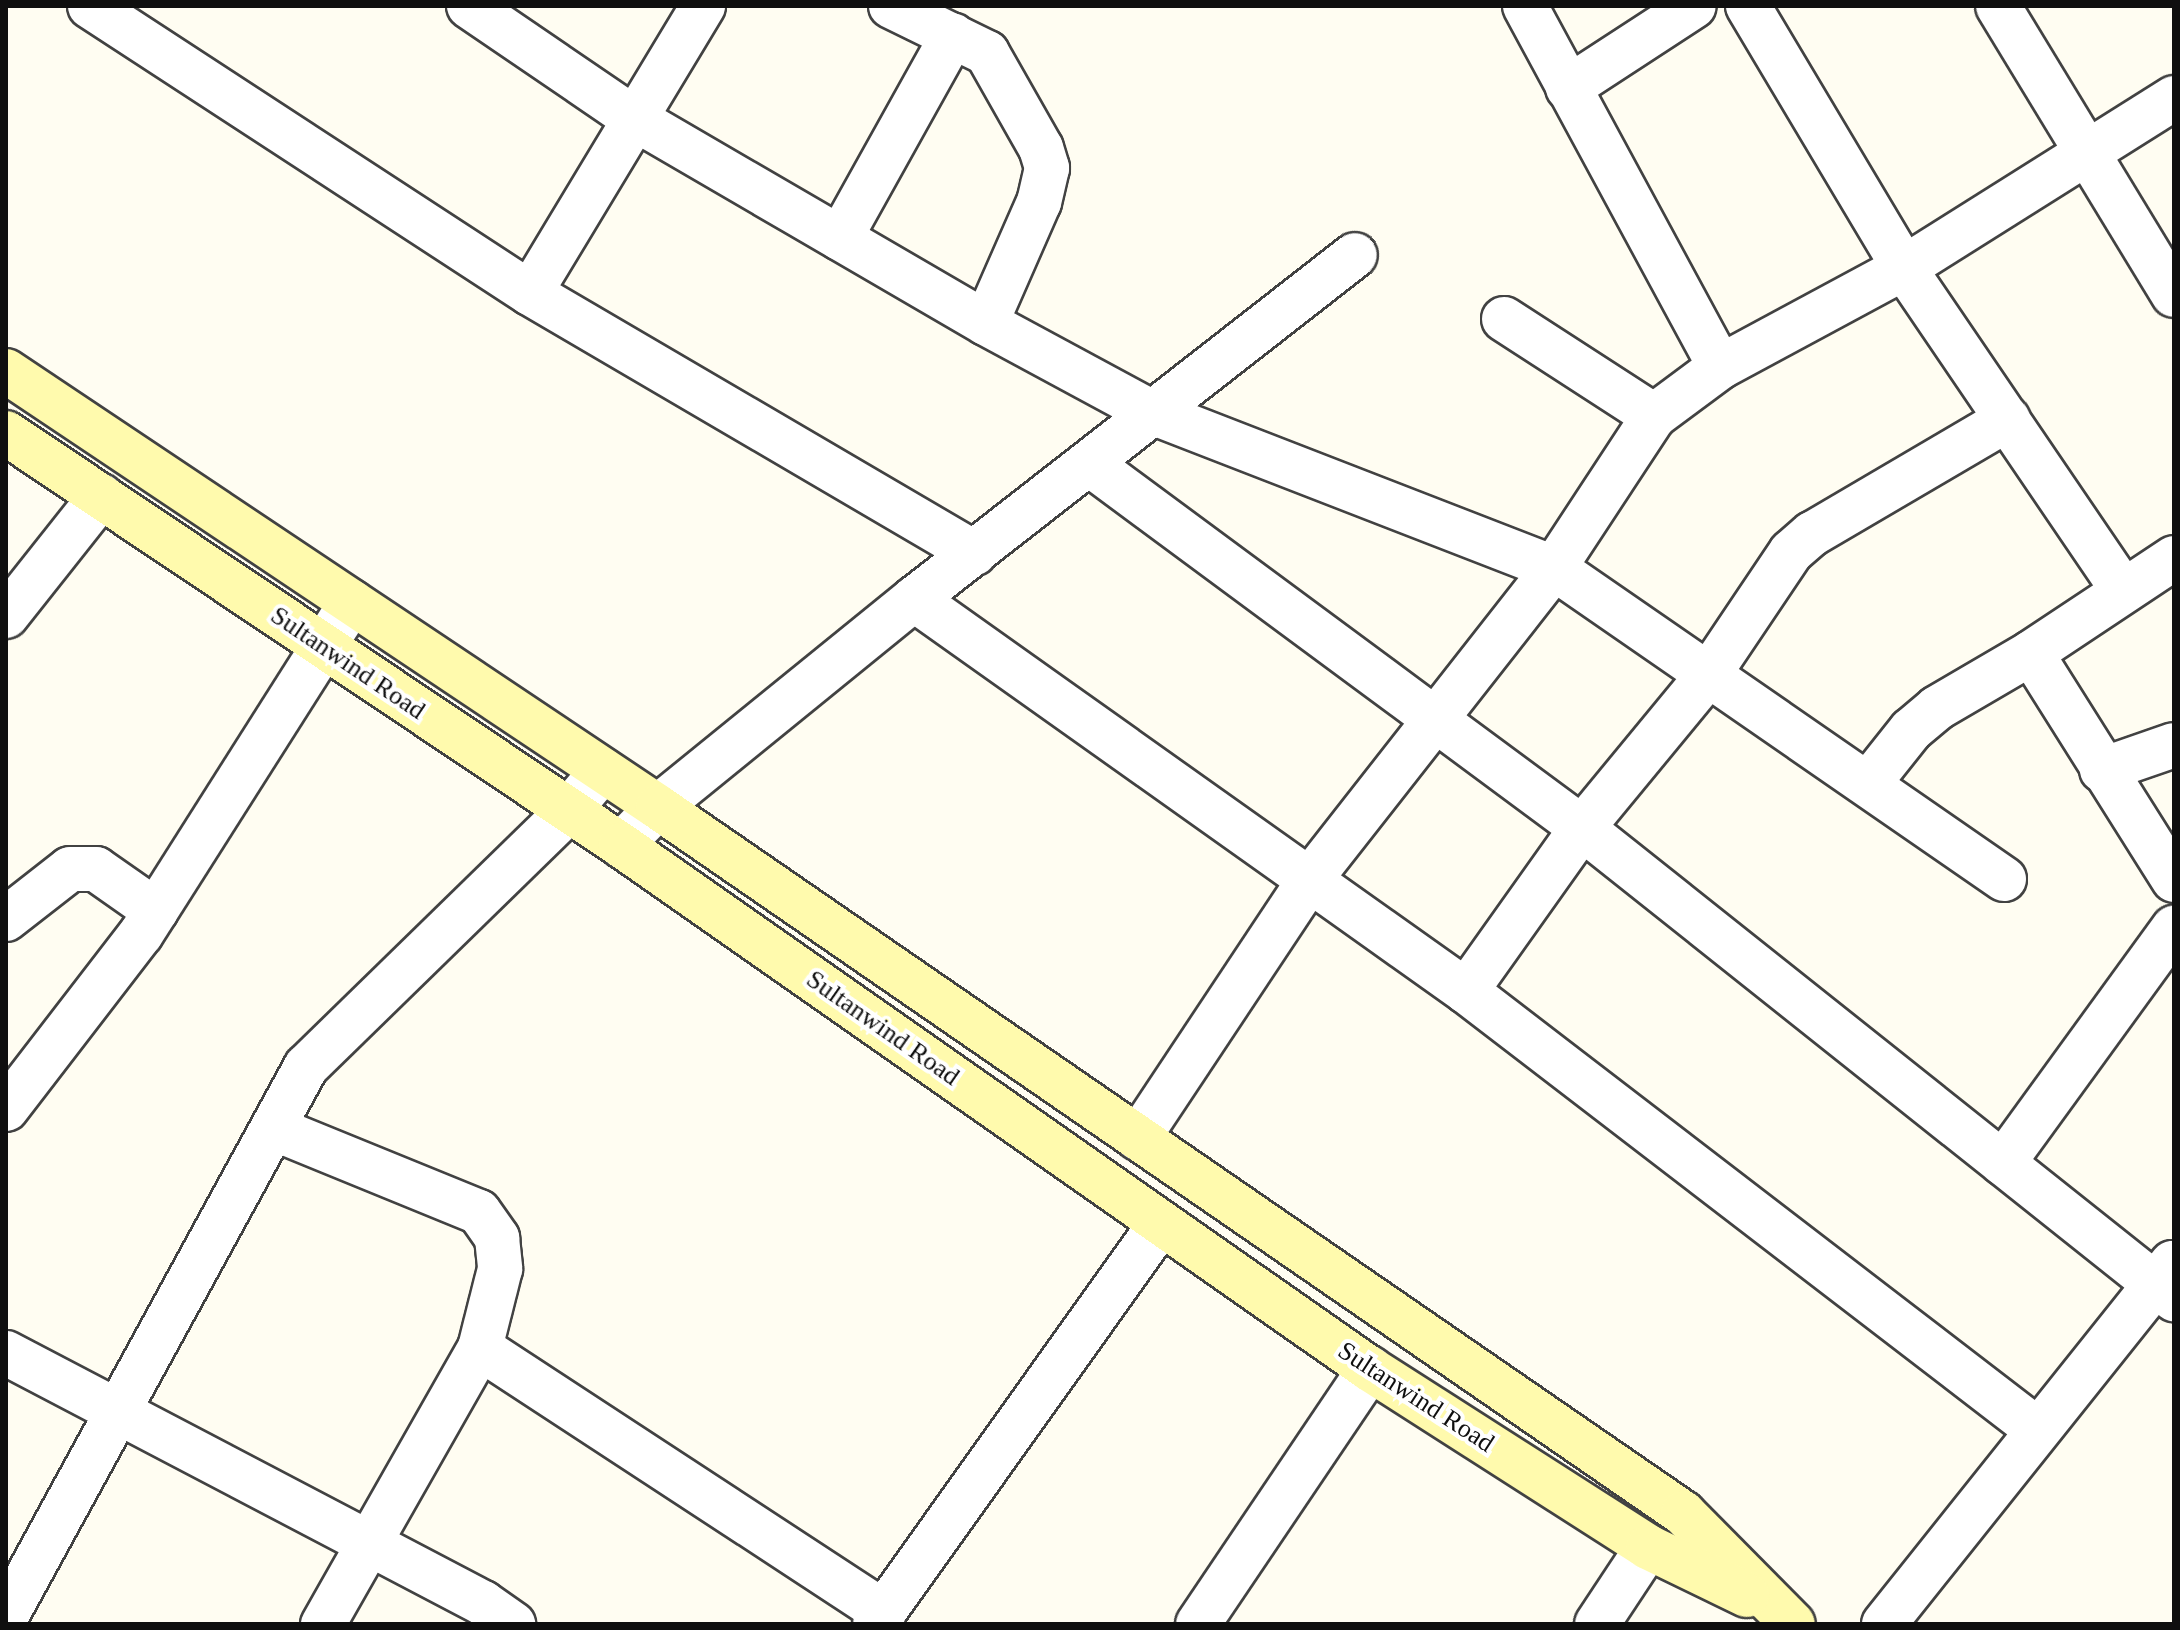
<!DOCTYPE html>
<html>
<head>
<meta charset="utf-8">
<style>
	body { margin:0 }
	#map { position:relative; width:2180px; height:1630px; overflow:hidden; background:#fffdf2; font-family:Georgia,serif }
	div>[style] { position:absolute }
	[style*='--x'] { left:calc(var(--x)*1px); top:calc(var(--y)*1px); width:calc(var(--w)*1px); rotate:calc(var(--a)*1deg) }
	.roads { filter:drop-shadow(2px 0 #424242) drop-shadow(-2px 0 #424242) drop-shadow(0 2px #424242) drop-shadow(0 -2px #424242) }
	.street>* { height:44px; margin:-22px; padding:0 22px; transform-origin:22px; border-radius:22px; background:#fff }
	.secondary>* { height:44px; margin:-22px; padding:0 22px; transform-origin:22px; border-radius:22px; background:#fffaad }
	span { translate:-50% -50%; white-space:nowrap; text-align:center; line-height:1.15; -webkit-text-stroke:8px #fff; paint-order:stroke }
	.street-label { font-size:26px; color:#0f0f0f }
	.frame { position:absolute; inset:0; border:8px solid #0f0f0f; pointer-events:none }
</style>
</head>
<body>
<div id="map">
	<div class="roads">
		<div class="street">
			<div style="--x:90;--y:6;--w:525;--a:33.12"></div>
			<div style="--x:530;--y:293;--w:515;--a:30.35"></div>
			<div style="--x:469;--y:6;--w:197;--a:34.3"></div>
			<div style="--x:632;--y:117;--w:410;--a:30.2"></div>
			<div style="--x:986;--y:323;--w:185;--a:28.4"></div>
			<div style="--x:1149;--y:411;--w:434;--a:21.2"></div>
			<div style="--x:1554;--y:568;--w:182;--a:-56.7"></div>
			<div style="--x:1654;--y:416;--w:82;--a:-36.6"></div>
			<div style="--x:1720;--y:367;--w:209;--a:-28.3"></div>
			<div style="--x:1904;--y:268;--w:319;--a:-32.2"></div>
			<div style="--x:891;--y:6;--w:107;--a:26.1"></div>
			<div style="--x:987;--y:53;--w:109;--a:60.4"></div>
			<div style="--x:1041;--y:148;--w:21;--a:73"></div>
			<div style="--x:1047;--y:168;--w:35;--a:103"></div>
			<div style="--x:1039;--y:202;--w:132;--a:113.7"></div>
			<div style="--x:1525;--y:6;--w:410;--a:61.6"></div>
			<div style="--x:1748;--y:6;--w:305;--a:59.2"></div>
			<div style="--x:1904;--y:268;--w:388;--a:55.8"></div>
			<div style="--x:1998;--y:6;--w:338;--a:58.7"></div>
			<div style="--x:1568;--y:88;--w:150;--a:-33.1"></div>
			<div style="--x:840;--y:238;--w:232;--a:-60.9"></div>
			<div style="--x:530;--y:293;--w:335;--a:-58.9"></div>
			<div style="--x:1504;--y:319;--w:179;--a:32.9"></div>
			<div style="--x:1090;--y:464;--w:612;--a:36.5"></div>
			<div style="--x:1582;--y:828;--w:757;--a:38.51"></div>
			<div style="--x:2174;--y:558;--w:172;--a:146.4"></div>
			<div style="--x:2031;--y:653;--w:268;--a:57.8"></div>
			<div style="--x:914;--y:599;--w:677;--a:35.38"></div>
			<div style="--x:1466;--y:991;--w:717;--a:37.52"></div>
			<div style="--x:6;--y:616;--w:153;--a:-51.6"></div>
			<div style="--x:2102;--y:770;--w:76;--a:-19.1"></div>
			<div style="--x:1868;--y:784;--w:69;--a:-51.5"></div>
			<div style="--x:1911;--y:730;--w:34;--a:-40"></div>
			<div style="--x:1937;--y:708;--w:109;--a:-30.3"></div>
			<div style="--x:621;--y:845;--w:53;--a:-45.8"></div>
			<div style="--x:658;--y:807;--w:330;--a:-39.1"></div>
			<div style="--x:914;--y:599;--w:559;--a:-37.96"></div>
			<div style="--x:6;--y:919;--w:81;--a:-38"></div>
			<div style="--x:70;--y:869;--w:26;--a:0"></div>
			<div style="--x:96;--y:869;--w:73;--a:35"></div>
			<div style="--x:1466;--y:991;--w:200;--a:-54.6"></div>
			<div style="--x:1582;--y:828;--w:200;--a:-50.5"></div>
			<div style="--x:1709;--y:674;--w:147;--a:-56.1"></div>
			<div style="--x:1791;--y:552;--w:28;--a:-41"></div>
			<div style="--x:1812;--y:534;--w:227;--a:-30.4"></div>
			<div style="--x:6;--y:1109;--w:221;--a:-52.4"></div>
			<div style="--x:141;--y:934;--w:393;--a:-57.6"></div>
			<div style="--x:273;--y:1128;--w:222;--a:22.2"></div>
			<div style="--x:479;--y:1212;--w:32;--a:55"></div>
			<div style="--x:497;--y:1238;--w:31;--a:84"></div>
			<div style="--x:500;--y:1269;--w:81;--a:104.2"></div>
			<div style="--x:480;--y:1348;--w:318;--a:119.6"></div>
			<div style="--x:1138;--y:1138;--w:312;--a:-56.4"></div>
			<div style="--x:1311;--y:878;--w:394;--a:-51.9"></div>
			<div style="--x:1554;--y:568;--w:547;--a:34.65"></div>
			<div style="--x:2003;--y:1163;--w:291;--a:-54"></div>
			<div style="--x:480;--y:1348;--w:483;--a:33.2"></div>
			<div style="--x:6;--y:1353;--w:539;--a:27.66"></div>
			<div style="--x:483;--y:1603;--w:37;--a:35"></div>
			<div style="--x:6;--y:1616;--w:626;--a:-61.35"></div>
			<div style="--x:306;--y:1067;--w:368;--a:-44.3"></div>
			<div style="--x:569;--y:810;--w:52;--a:-49.6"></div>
			<div style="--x:875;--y:1624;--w:491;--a:-54.5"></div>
			<div style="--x:1198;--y:1624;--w:308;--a:-56"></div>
			<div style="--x:1597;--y:1624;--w:92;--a:-56.5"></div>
			<div style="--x:1884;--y:1624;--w:462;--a:-51.4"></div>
		</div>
		<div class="secondary">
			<div style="--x:6;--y:371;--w:784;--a:33.77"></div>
			<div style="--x:658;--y:807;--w:1245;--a:34.56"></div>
			<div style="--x:1683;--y:1513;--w:156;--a:45.3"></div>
			<div style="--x:6;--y:433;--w:740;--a:33.82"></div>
			<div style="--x:621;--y:845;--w:914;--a:34.98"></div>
			<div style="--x:1370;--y:1369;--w:330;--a:32.6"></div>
			<div style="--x:1648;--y:1547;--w:110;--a:25.9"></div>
		</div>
	</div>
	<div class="street-label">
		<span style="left:348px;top:663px;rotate:34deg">Sultanwind Road</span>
		<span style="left:883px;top:1028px;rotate:35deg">Sultanwind Road</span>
		<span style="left:1416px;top:1397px;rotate:33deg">Sultanwind Road</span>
	</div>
	<div class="frame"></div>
</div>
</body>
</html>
